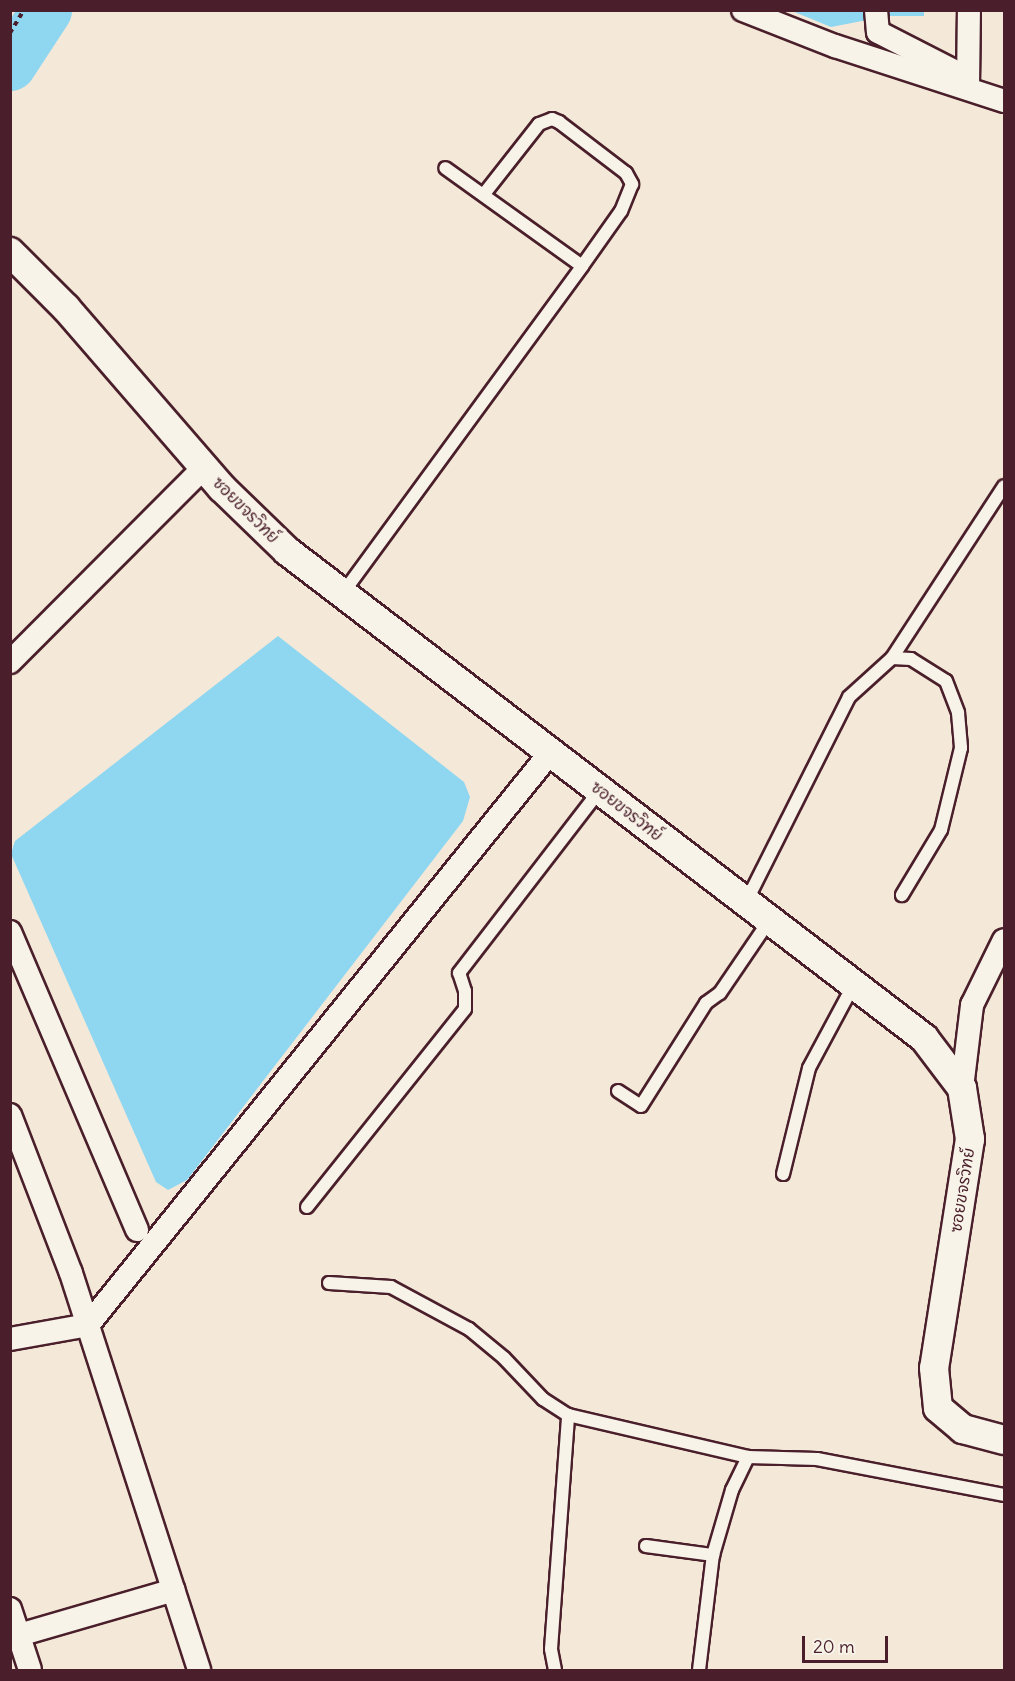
<!DOCTYPE html>
<html>
<head>
<meta charset="utf-8">
<style>
	body { margin:0 }
	#map { position:relative; width:1015px; height:1681px; overflow:hidden; background:#f4e9d8; font-family:Delius,"Playpen Sans Thai",sans-serif }
	div>[style] { position:absolute }
	[style*='--x'] { left:calc(var(--x)*1px); top:calc(var(--y)*1px); width:calc(var(--w)*1px); rotate:calc(var(--a)*1deg) }
	.water>* { inset:0; background:#8fd6f1 }
	.river>* { height:51px; margin:-25.5px; padding:0 25.5px; transform-origin:25.5px; border-radius:25.5px; background:#8fd6f1 }
	.path>* { height:4px; margin-top:-2px; transform-origin:0; background:repeating-linear-gradient(90deg,#4a1f2b 0 4.5px,transparent 0 9px) }
	.roads { filter:drop-shadow(2px 0 #4a1f2b) drop-shadow(-2px 0 #4a1f2b) drop-shadow(0 2px #4a1f2b) drop-shadow(0 -2px #4a1f2b) }
	.service>* { height:12px; margin:-6px; padding:0 6px; transform-origin:6px; border-radius:6px; background:#f7f3e8 }
	.minor>* { height:22px; margin:-11px; padding:0 11px; transform-origin:11px; border-radius:11px; background:#f7f3e8 }
	.tertiary>* { height:28px; margin:-14px; padding:0 14px; transform-origin:14px; border-radius:14px; background:#f7f3e8 }
	span { translate:-50% -50%; white-space:nowrap; text-align:center; line-height:1.15; -webkit-text-stroke:6px #f7f3e8; paint-order:stroke }
	.street-label { font-size:16px; color:#4a1f2b }
	.frame { position:absolute; inset:0; border:12px solid #4a1f2b; pointer-events:none }
	.scale { position:absolute; left:802px; top:1636px; width:86px; height:27px; box-sizing:border-box; border:3px solid #4a1f2b; border-top:0; padding-left:8px; font-size:18px; line-height:21px; white-space:nowrap; color:#4a1f2b; -webkit-text-stroke:4px #f7f3e8; paint-order:stroke }
</style>
</head>
<body>
<div id="map">
	<div class="water">
		<div style="clip-path:polygon(924px 10px,924px 16px,888px 16px,831px 27px,792px 11px)"></div>
		<div style="clip-path:polygon(278px 636px,464px 782px,470px 797px,463px 821px,187px 1180px,168px 1190px,156px 1182px,11px 854px,15px 841px)"></div>
	</div>
	<div class="river">
		<div style="--x:10;--y:65;--w:66;--a:-56.8"></div>
	</div>
	<div class="path">
		<div style="--x:10;--y:33;--w:27;--a:-59"></div>
	</div>
	<div class="roads">
		<div class="service">
			<div style="--x:484;--y:194;--w:89;--a:-51.8"></div>
			<div style="--x:539;--y:124;--w:14;--a:-21"></div>
			<div style="--x:552;--y:119;--w:8;--a:23"></div>
			<div style="--x:559;--y:122;--w:84;--a:37.3"></div>
			<div style="--x:626;--y:173;--w:13;--a:61"></div>
			<div style="--x:632;--y:184;--w:29;--a:112"></div>
			<div style="--x:621;--y:211;--w:67;--a:125.3"></div>
			<div style="--x:343;--y:593;--w:405;--a:-53.8"></div>
			<div style="--x:582;--y:266;--w:168;--a:-144.4"></div>
			<div style="--x:892;--y:658;--w:19;--a:3"></div>
			<div style="--x:911;--y:659;--w:41;--a:32.2"></div>
			<div style="--x:946;--y:681;--w:34;--a:69"></div>
			<div style="--x:958;--y:713;--w:35;--a:85"></div>
			<div style="--x:961;--y:748;--w:84;--a:103.7"></div>
			<div style="--x:941;--y:830;--w:76;--a:121"></div>
			<div style="--x:746;--y:902;--w:229;--a:-63.3"></div>
			<div style="--x:849;--y:697;--w:58;--a:-42.2"></div>
			<div style="--x:892;--y:658;--w:205;--a:-56.9"></div>
			<div style="--x:618;--y:1091;--w:27;--a:33"></div>
			<div style="--x:641;--y:1106;--w:122;--a:-57.7"></div>
			<div style="--x:706;--y:1003;--w:17;--a:-36"></div>
			<div style="--x:720;--y:993;--w:87;--a:-55.8"></div>
			<div style="--x:783;--y:1174;--w:109;--a:-76.2"></div>
			<div style="--x:809;--y:1068;--w:95;--a:-61.8"></div>
			<div style="--x:307;--y:1207;--w:253;--a:-51.4"></div>
			<div style="--x:465;--y:1009;--w:18;--a:-90"></div>
			<div style="--x:465;--y:991;--w:19;--a:-108"></div>
			<div style="--x:459;--y:973;--w:231;--a:-52.4"></div>
			<div style="--x:329;--y:1283;--w:62;--a:3.7"></div>
			<div style="--x:391;--y:1287;--w:89;--a:28.3"></div>
			<div style="--x:469;--y:1329;--w:45;--a:39.6"></div>
			<div style="--x:504;--y:1358;--w:57;--a:46.4"></div>
			<div style="--x:543;--y:1399;--w:30;--a:33"></div>
			<div style="--x:568;--y:1415;--w:185;--a:13.1"></div>
			<div style="--x:646;--y:1546;--w:68;--a:7.7"></div>
			<div style="--x:555;--y:1670;--w:21;--a:-101"></div>
			<div style="--x:551;--y:1649;--w:235;--a:-85.8"></div>
			<div style="--x:699;--y:1670;--w:116;--a:-83.1"></div>
			<div style="--x:713;--y:1555;--w:68;--a:-73.7"></div>
			<div style="--x:732;--y:1490;--w:37;--a:-64"></div>
			<div style="--x:748;--y:1457;--w:69;--a:1.7"></div>
			<div style="--x:817;--y:1459;--w:190;--a:10.9"></div>
		</div>
		<div class="minor">
			<div style="--x:743;--y:10;--w:99;--a:21.4"></div>
			<div style="--x:835;--y:46;--w:178;--a:18"></div>
			<div style="--x:876;--y:10;--w:22;--a:85"></div>
			<div style="--x:878;--y:32;--w:90;--a:27.1"></div>
			<div style="--x:968;--y:87;--w:77;--a:-89.3"></div>
			<div style="--x:10;--y:662;--w:275;--a:-45.1"></div>
			<div style="--x:10;--y:932;--w:324;--a:66.9"></div>
			<div style="--x:962;--y:1088;--w:84;--a:-83.1"></div>
			<div style="--x:972;--y:1005;--w:72;--a:-63.8"></div>
			<div style="--x:10;--y:1115;--w:169;--a:68.9"></div>
			<div style="--x:71;--y:1273;--w:417;--a:72.1"></div>
			<div style="--x:10;--y:1339;--w:79;--a:-10.2"></div>
			<div style="--x:88;--y:1325;--w:735;--a:-51.07"></div>
			<div style="--x:10;--y:1609;--w:64;--a:71.8"></div>
			<div style="--x:19;--y:1635;--w:161;--a:-16.2"></div>
		</div>
		<div class="tertiary">
			<div style="--x:10;--y:252;--w:79;--a:45"></div>
			<div style="--x:66;--y:308;--w:238;--a:49.1"></div>
			<div style="--x:222;--y:488;--w:91;--a:44.1"></div>
			<div style="--x:287;--y:551;--w:802;--a:37.4"></div>
			<div style="--x:924;--y:1038;--w:63;--a:52.8"></div>
			<div style="--x:962;--y:1088;--w:52;--a:81.1"></div>
			<div style="--x:970;--y:1139;--w:232;--a:98.9"></div>
			<div style="--x:934;--y:1368;--w:40;--a:84.3"></div>
			<div style="--x:938;--y:1408;--w:33;--a:40"></div>
			<div style="--x:963;--y:1429;--w:42;--a:15"></div>
		</div>
	</div>
	<div class="street-label">
		<span style="left:246px;top:510px;rotate:45deg">ซอยขจรวิทย์</span>
		<span style="left:627px;top:811px;rotate:38deg">ซอยขจรวิทย์</span>
		<span style="left:962px;top:1190px;rotate:-81deg">ซอยขจรวิทย์</span>
	</div>
	<div class="frame"></div>
	<div class="scale">20 m</div>
</div>
</body>
</html>
